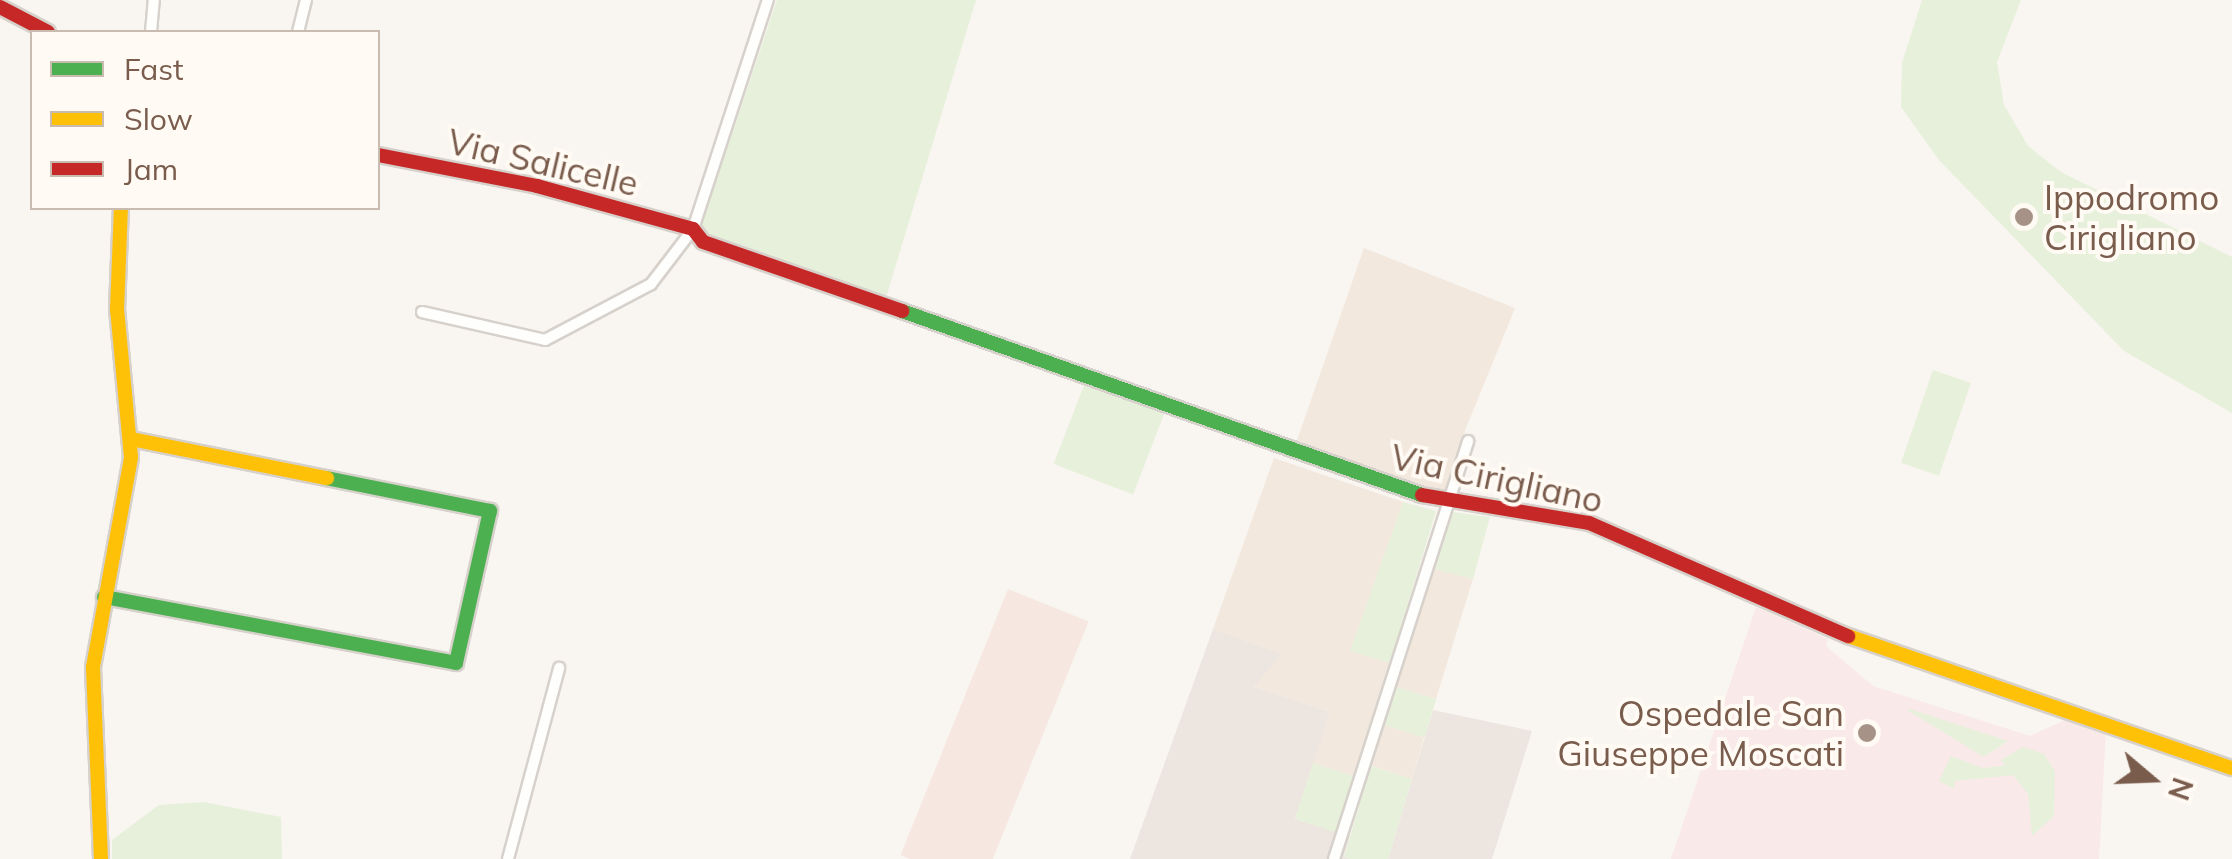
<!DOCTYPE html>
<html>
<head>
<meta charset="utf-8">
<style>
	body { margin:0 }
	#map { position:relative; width:2232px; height:859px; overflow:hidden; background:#f9f5f0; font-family:Mulish,sans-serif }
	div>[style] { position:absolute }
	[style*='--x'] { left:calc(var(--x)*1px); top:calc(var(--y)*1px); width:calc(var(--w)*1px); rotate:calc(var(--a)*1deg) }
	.residential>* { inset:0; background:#f2e8de }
	.commercial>* { inset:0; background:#f6e8e1; transform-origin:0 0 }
	.industrial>* { inset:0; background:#ede5e0 }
	.medical>* { inset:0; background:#fae9e9 }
	.green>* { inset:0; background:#e7f0db; transform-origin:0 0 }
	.roads { filter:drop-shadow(2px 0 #d7d1cb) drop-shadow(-2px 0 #d7d1cb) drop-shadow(0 2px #d7d1cb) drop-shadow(0 -2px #d7d1cb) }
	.street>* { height:10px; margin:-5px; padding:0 5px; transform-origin:5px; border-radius:5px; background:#fefefd }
	.fast>* { height:14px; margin:-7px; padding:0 7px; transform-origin:7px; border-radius:7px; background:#4caf50 }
	.slow>* { height:14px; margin:-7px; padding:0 7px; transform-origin:7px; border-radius:7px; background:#ffc107 }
	.jam>* { height:14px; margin:-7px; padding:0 7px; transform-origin:7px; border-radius:7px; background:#c62828 }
	.dots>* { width:28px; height:28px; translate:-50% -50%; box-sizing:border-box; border:5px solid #fffaf3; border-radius:50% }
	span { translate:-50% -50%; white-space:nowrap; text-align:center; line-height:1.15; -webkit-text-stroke:8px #fffaf3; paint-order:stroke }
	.street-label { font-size:35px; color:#7a5c4d }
	.poi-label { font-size:35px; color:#7a5c4d }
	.left { translate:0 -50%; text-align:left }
	.right { translate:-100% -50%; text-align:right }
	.legend { position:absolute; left:30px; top:30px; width:350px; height:180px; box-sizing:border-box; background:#fffaf3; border:2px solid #cabbb1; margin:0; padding:12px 18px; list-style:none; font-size:30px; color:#7a5c4d }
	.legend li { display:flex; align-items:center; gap:20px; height:50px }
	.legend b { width:50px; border:2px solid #cabbb1 }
	.north { position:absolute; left:2102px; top:729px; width:100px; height:100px; -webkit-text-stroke:8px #fffaf3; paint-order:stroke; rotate:109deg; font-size:28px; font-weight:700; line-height:40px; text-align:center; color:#7a5c4d }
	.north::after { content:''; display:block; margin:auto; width:35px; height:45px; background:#7a5c4d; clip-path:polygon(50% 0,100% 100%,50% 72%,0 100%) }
</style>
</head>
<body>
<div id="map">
	<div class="residential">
		<div style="clip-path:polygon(1364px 248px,1515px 308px,1464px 433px,1477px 440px,1457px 496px,1295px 446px)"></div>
		<div style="clip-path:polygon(1274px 458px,1403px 502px,1351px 651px,1390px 663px,1422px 565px,1473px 579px,1436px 699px,1396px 687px,1384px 724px,1424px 737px,1412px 779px,1372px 766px,1367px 781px,1313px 763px,1330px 712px,1254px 687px,1281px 654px,1213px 629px)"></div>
	</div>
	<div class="commercial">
		<div style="left:1008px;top:589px;width:87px;height:287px;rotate:22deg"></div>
	</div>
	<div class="industrial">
		<div style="clip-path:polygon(1213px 629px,1282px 654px,1254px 687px,1330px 712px,1295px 819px,1350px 836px,1344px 856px,1352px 859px,1130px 859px)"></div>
		<div style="clip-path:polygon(1433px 710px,1532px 731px,1492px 859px,1388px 859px)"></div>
	</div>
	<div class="medical">
		<div style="clip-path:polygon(1756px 607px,1828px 639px,1826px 646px,1873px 686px,2030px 736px,2070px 718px,2106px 730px,2099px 859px,1671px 859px)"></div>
	</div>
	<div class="green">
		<div style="clip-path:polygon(777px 0,976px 0,885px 301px,708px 239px,700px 229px)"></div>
		<div style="clip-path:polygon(1922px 0,2021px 0,1997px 62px,2004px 105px,2028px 146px,2061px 172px,2232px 257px,2232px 413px,2124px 351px,1939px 160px,1901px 107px,1902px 63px)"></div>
		<div style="left:1933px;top:370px;width:40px;height:98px;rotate:19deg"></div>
		<div style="left:1086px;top:380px;width:85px;height:90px;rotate:21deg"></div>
		<div style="clip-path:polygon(1403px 502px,1436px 511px,1390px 663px,1350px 651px)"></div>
		<div style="clip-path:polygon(1453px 512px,1490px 517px,1473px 579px,1434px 569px)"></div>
		<div style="left:1396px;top:687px;width:42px;height:40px;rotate:17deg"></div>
		<div style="clip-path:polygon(1907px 710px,1910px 709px,2008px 741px,1984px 757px)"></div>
		<div style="clip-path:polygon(2023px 747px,2044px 754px,2055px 771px,2054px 816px,2032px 836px,2028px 794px,2001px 760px)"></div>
		<div style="clip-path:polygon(1951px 756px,1983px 768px,2007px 765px,2014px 775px,1955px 781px,1954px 789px,1939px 781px)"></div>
		<div style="left:1313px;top:763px;width:43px;height:59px;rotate:18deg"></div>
		<div style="clip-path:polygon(1371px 766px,1412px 779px,1388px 859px,1352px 859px,1344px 857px)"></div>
		<div style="clip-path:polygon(204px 802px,281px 817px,282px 859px,112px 859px,112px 840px,159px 805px)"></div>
	</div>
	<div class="roads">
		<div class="street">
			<div style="--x:151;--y:32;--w:32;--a:-85"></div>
			<div style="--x:298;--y:32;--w:33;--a:-76"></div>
			<div style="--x:422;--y:312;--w:126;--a:12.8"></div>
			<div style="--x:545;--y:340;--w:120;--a:-27.8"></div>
			<div style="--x:651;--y:284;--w:69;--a:-52.6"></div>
			<div style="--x:693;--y:229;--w:241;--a:-71.9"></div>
			<div style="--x:508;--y:859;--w:198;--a:-75"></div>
			<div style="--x:1334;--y:859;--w:439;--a:-72.2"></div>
		</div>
		<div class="fast">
			<div style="--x:902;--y:311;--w:552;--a:19.49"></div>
			<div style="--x:104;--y:597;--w:358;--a:10.6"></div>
			<div style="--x:456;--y:663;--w:156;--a:-77.4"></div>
			<div style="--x:490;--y:511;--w:166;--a:-168.6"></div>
		</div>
		<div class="slow">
			<div style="--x:131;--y:439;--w:200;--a:11.3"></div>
			<div style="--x:1848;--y:636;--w:406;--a:19"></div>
			<div style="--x:101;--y:859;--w:192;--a:-92.4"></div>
			<div style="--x:93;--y:667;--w:213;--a:-79.7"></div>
			<div style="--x:131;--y:457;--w:148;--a:-95.4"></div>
			<div style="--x:117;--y:310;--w:102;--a:-87.8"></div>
		</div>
		<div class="jam">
			<div style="--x:0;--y:7;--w:54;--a:27.5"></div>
			<div style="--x:378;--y:155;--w:162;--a:11"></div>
			<div style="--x:537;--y:186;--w:162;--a:15.4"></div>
			<div style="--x:693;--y:229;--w:16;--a:52"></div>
			<div style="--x:703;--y:242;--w:211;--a:19.1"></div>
			<div style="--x:1422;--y:495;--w:169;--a:9.5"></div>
			<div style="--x:1589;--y:523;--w:283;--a:23.6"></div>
		</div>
	</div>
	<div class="dots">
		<div style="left:2024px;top:217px;background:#a69286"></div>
		<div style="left:1867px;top:733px;background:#a69286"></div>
	</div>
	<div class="street-label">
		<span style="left:543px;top:162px;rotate:13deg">Via Salicelle</span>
		<span style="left:1497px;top:478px;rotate:12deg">Via Cirigliano</span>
	</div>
	<div class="poi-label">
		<span class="left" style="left:2044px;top:217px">Ippodromo<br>Cirigliano</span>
		<span class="right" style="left:1844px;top:733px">Ospedale San<br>Giuseppe Moscati</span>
	</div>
	<ul class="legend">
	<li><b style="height:12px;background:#4caf50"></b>Fast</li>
	<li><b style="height:12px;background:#ffc107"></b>Slow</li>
	<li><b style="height:12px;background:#c62828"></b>Jam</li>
	</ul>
	<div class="north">N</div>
</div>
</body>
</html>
